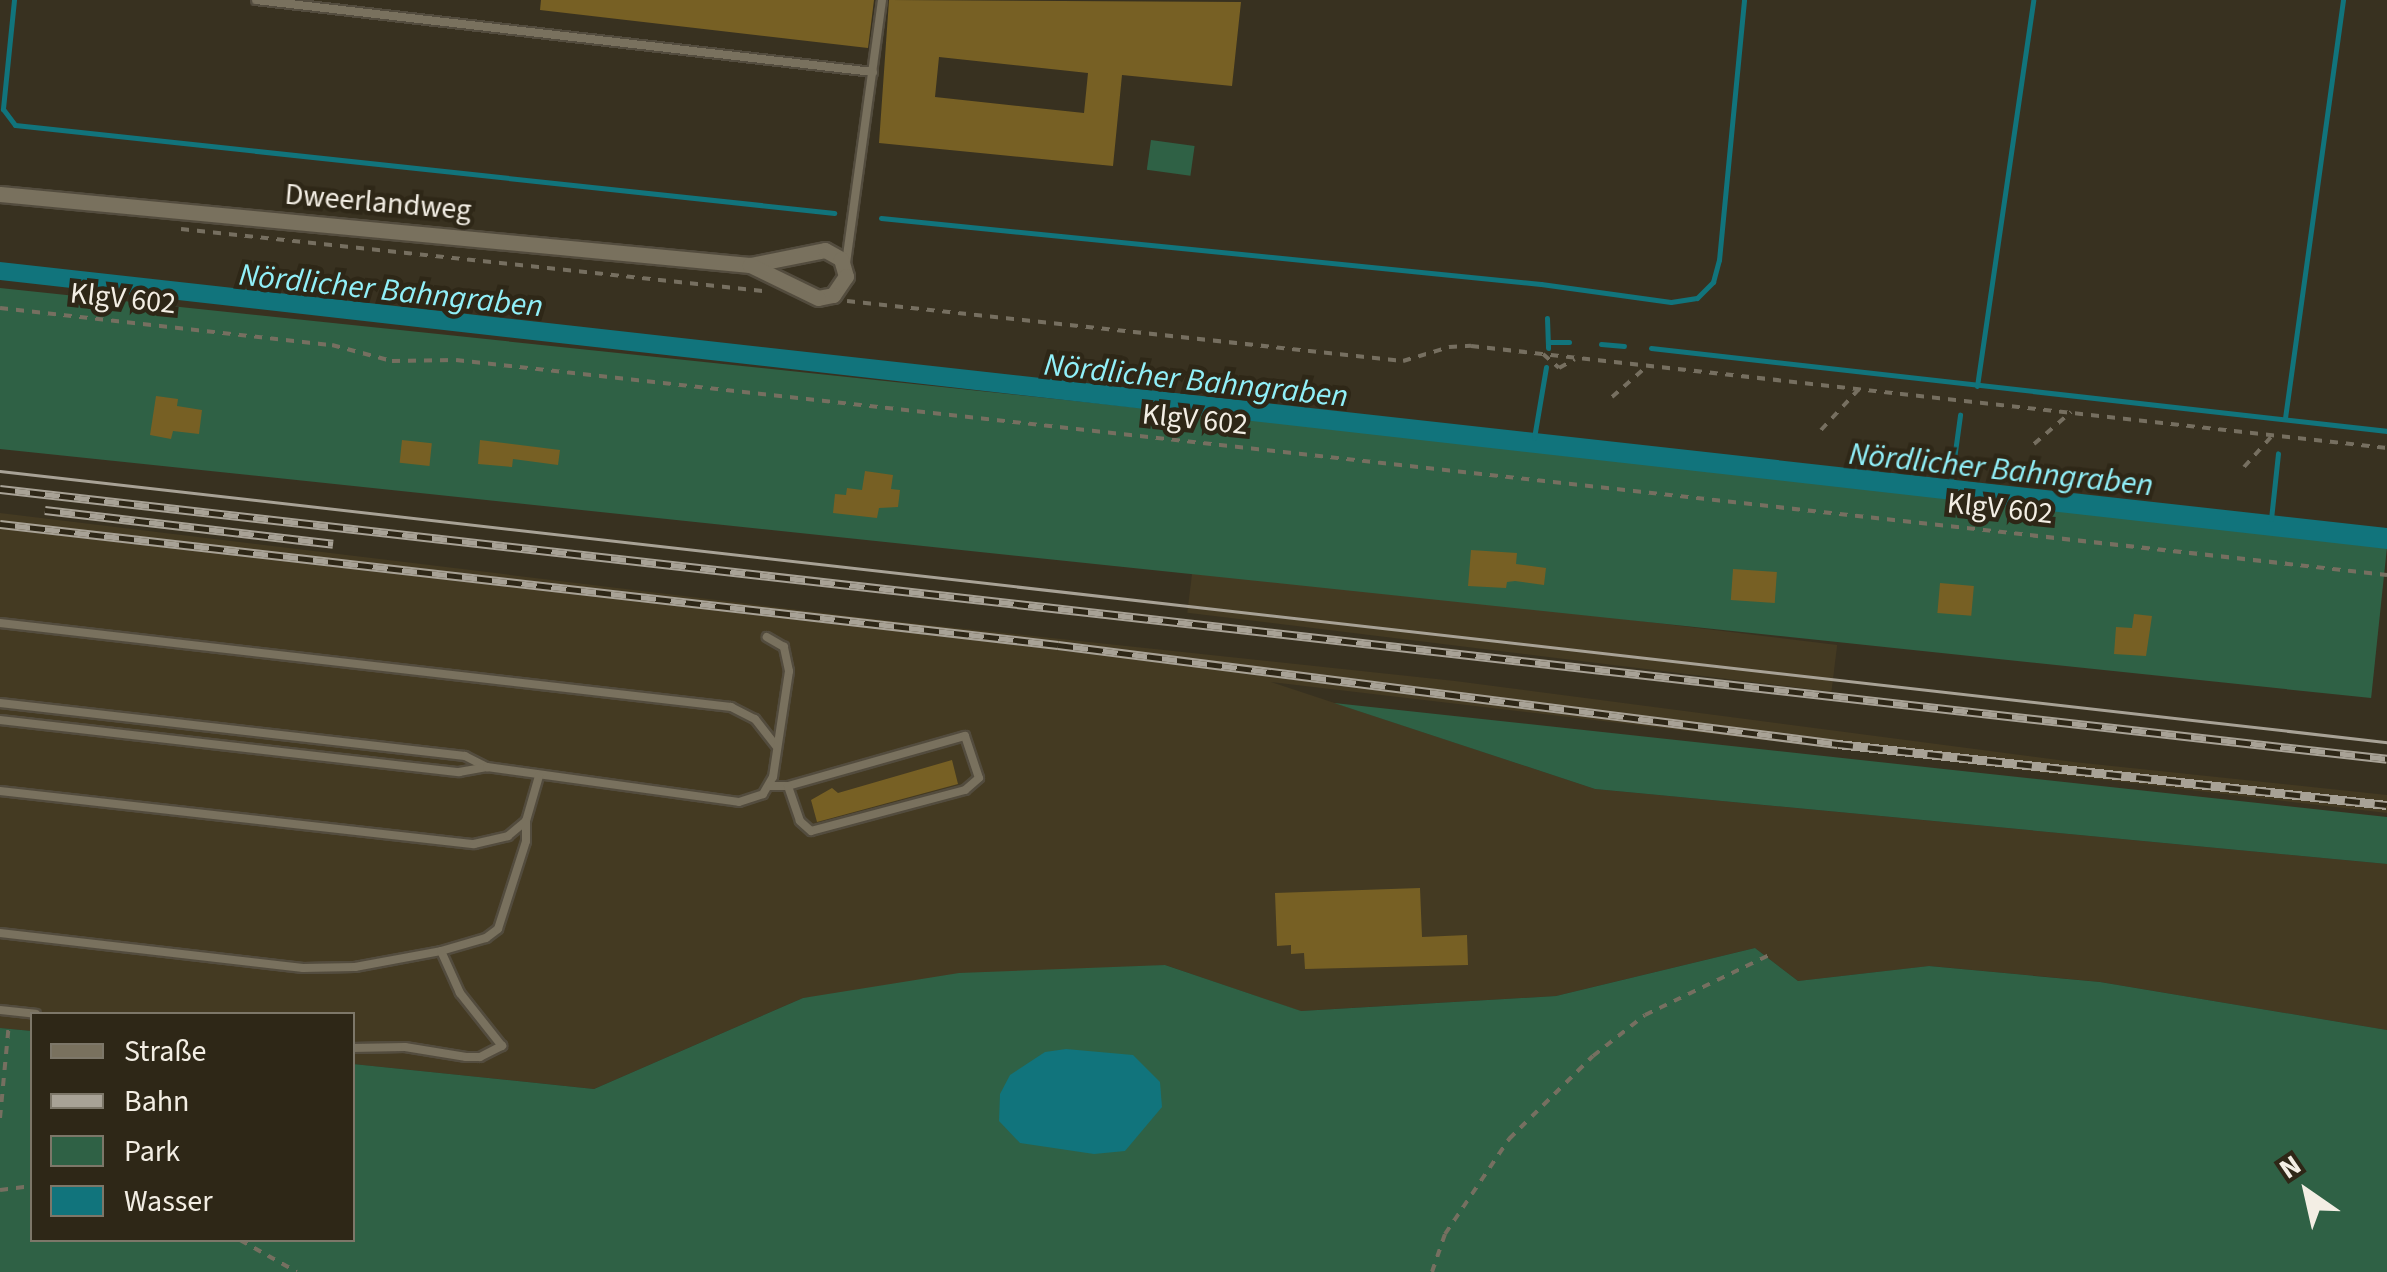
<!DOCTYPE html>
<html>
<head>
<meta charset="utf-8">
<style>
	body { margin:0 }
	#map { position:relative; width:2387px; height:1272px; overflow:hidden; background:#383120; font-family:"Source Sans 3",sans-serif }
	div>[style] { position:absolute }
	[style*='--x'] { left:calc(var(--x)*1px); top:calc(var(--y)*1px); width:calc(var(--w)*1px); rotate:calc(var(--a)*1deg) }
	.built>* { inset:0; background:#443a22; transform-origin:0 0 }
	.green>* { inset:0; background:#2f6145; transform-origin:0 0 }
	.water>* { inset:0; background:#11747c }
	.stream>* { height:5px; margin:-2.5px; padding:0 2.5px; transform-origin:2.5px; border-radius:2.5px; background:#11747c }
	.building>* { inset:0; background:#776024; transform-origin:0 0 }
	.path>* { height:4px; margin-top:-2px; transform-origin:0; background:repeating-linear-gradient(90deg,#766f60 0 8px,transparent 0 16px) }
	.roads { filter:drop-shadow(2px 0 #534c3e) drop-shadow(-2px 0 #534c3e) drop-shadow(0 2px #534c3e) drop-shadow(0 -2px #534c3e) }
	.lane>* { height:8px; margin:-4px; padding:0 4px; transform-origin:4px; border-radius:4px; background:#79715e }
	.street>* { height:15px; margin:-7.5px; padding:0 7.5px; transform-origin:7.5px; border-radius:7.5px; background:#79715e }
	.tram>* { height:2.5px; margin:-1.25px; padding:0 1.25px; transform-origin:1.25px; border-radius:1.25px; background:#a8a296 }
	.rail>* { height:9px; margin-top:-4.5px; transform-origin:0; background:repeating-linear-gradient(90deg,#2e2717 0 15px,#a8a296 0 30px); box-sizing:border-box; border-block:2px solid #a8a296 }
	span { translate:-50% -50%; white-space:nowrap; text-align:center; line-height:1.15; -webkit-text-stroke:9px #2e2717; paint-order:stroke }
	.street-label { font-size:30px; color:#f3eee4 }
	.water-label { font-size:32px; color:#91f0f9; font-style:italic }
	.legend { position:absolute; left:30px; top:1012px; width:325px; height:230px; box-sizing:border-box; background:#2e2717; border:2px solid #7d7769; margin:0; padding:12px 18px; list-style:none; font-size:30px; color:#f3eee4 }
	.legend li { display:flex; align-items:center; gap:20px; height:50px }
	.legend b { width:50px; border:2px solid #7d7769 }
	.north { position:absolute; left:2257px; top:1142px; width:100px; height:100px; -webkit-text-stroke:8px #2e2717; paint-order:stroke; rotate:326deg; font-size:28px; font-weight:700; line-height:40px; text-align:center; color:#f3eee4 }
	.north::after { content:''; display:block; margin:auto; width:35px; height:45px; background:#f3eee4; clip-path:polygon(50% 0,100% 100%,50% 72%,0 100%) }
</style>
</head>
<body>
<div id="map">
	<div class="built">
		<div style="clip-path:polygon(0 513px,882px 620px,1455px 681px,2074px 762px,2387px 795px,2387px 813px,1271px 682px,1595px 789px,2387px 864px,2387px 1030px,2100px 982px,1930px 966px,1798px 981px,1755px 948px,1556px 996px,1300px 1011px,1165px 965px,803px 998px,594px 1089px,353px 1064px,352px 1014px,32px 1014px,32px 1031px,0 1028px)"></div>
		<div style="left:1193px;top:566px;width:649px;height:47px;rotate:7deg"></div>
	</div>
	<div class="green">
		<div style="left:1151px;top:140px;width:44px;height:30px;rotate:8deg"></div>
		<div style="left:0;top:288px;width:2401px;height:160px;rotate:6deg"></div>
		<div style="clip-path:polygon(1334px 703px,2387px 817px,2387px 864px,1595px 789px)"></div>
		<div style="clip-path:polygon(1755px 948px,1798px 981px,1929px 966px,2100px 982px,2387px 1030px,2387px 1272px,0 1272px,0 1028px,32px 1031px,32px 1240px,352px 1240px,353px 1064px,594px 1089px,803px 998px,959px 973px,1165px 965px,1301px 1011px,1556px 996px)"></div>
	</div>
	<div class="water">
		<div style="clip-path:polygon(0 262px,2387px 528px,2387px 549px,0 280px)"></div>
		<div style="clip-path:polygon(1066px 1049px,1133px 1055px,1160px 1082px,1162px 1107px,1125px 1151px,1094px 1154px,1020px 1143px,999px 1121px,1000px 1094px,1010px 1075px,1045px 1052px)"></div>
	</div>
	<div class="stream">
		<div style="--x:14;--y:0;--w:110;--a:95.8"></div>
		<div style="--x:3;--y:109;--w:20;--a:53"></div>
		<div style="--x:15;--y:125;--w:824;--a:6.13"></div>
		<div style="--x:881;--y:218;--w:663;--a:5.71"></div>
		<div style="--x:1541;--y:284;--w:131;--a:7.9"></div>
		<div style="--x:1671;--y:302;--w:26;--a:-9"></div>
		<div style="--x:1697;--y:298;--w:23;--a:-45"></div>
		<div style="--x:1713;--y:282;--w:23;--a:-75"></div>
		<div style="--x:1719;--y:260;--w:261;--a:-84.5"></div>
		<div style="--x:1547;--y:318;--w:30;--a:88"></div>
		<div style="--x:1548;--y:342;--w:21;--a:0"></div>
		<div style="--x:1601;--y:344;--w:23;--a:5"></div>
		<div style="--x:1651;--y:348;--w:741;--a:6.43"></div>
		<div style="--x:1977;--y:386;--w:390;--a:-81.7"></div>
		<div style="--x:2285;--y:418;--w:422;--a:-82.1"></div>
		<div style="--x:1534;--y:438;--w:72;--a:-80.4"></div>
		<div style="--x:1951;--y:481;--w:67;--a:-82.2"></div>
		<div style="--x:2271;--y:519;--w:66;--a:-83.9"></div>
	</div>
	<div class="building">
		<div style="clip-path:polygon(541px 0,874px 0,868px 48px,540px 10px)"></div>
		<div style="clip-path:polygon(evenodd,889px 0,1241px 2px,1232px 86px,1122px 75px,1113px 166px,879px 143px,889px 0,939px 57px,1088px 73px,1084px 113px,935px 97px,939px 57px)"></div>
		<div style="clip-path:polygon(156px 396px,178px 399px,177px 406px,202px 410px,199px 434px,173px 431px,171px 439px,150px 435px)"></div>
		<div style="left:402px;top:440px;width:30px;height:23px;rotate:6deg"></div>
		<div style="clip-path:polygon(480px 440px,560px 450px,558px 465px,513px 459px,512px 467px,478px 464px)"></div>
		<div style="clip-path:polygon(865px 471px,893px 475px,891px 489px,900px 490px,898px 507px,879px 508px,877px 518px,833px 513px,835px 494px,846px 495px,847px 488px,862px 490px)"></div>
		<div style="clip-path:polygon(1471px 550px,1517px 553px,1516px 564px,1546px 568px,1544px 585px,1515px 581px,1507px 582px,1506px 588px,1468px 586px)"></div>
		<div style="left:1733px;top:569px;width:44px;height:31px;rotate:4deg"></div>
		<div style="left:1940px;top:583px;width:34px;height:30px;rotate:5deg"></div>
		<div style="clip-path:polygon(2134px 614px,2152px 616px,2146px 656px,2114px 654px,2116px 627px,2132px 628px)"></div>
		<div style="clip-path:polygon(952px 760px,958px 784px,817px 822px,811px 800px,832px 788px,838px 793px)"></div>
		<div style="clip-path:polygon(1420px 888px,1422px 937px,1467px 935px,1468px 965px,1305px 969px,1304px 953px,1291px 954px,1291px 945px,1277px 946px,1275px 893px)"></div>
	</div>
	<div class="path">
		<div style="--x:181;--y:229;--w:585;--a:6.08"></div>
		<div style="--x:847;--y:301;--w:559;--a:6.16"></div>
		<div style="--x:1403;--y:361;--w:48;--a:-16.9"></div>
		<div style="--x:1449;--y:347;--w:22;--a:-3"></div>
		<div style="--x:1471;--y:346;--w:922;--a:6.35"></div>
		<div style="--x:0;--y:308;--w:334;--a:6.4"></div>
		<div style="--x:332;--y:345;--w:62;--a:14.9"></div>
		<div style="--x:392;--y:361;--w:64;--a:-0.9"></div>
		<div style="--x:456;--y:360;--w:1943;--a:6.35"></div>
		<div style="--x:1543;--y:354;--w:21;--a:41"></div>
		<div style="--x:1559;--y:368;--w:18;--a:-29"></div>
		<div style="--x:1612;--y:397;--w:45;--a:-41.4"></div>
		<div style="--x:1821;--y:430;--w:56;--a:-47.2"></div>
		<div style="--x:2034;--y:444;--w:49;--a:-40.9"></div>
		<div style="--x:2244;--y:467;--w:40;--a:-48"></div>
		<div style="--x:0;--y:1118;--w:95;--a:-84.6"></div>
		<div style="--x:0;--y:1190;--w:32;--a:-7"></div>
		<div style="--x:240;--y:1240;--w:65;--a:29.3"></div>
		<div style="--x:1432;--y:1272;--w:40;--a:-71.1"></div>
		<div style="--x:1445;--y:1234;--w:115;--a:-56"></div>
		<div style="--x:1509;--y:1139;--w:118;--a:-44.7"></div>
		<div style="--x:1593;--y:1056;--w:66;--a:-38.3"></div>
		<div style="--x:1645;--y:1015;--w:142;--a:-25.8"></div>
	</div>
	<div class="roads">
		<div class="lane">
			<div style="--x:256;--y:0;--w:621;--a:6.66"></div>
			<div style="--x:846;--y:263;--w:265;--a:-82.2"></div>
			<div style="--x:0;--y:623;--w:736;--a:6.56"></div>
			<div style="--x:731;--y:707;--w:27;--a:27"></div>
			<div style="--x:755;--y:719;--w:34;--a:52"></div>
			<div style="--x:0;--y:703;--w:468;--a:6.5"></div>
			<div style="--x:465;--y:756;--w:25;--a:27"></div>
			<div style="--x:0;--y:720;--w:462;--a:6.5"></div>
			<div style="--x:459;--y:772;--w:28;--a:-10"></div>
			<div style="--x:487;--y:767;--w:254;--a:7.9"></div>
			<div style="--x:739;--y:802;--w:25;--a:-18"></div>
			<div style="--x:763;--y:794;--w:20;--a:-60"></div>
			<div style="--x:773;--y:777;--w:107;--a:-81.4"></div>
			<div style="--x:789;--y:671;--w:25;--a:-102"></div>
			<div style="--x:784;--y:647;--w:20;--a:-150"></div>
			<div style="--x:770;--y:786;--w:18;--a:0"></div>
			<div style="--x:788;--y:786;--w:184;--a:-15.8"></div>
			<div style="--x:965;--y:736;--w:44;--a:71.6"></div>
			<div style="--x:979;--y:778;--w:18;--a:139"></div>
			<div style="--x:965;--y:790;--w:159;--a:165.1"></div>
			<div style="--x:811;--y:831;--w:15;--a:-138"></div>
			<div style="--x:800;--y:821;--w:37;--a:-109"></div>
			<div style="--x:0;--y:791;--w:477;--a:6.4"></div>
			<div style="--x:474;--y:844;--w:35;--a:-13"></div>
			<div style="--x:508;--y:836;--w:23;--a:-40"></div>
			<div style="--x:526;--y:821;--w:47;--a:-73.9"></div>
			<div style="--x:0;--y:933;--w:305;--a:6.6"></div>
			<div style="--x:303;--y:968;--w:52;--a:-1.1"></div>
			<div style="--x:355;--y:967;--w:87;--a:-10.5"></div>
			<div style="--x:441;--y:951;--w:47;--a:-16.1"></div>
			<div style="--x:486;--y:938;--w:15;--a:-37"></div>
			<div style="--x:498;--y:929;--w:92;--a:-72.3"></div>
			<div style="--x:526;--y:841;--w:20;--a:-90"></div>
			<div style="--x:0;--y:1010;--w:36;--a:6"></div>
			<div style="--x:352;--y:1048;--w:53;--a:-1.1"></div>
			<div style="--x:405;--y:1047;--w:62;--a:9.3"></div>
			<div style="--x:466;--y:1057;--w:14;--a:0"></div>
			<div style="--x:480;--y:1057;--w:25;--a:-27"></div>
			<div style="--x:502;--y:1046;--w:68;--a:-128.4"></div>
			<div style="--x:460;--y:993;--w:46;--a:-114.3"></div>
		</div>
		<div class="street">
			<div style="--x:0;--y:194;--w:753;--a:5.41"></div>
			<div style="--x:750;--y:265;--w:76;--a:-11.3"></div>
			<div style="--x:825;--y:250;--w:18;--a:29"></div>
			<div style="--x:841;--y:259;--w:18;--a:74"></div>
			<div style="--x:846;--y:276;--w:23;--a:124"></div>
			<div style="--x:833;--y:295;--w:15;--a:169"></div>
			<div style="--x:818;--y:298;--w:76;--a:-154.1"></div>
		</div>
	</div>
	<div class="tram">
		<div style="--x:0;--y:471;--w:2402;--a:6.48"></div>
	</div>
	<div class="rail">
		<div style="--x:0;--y:489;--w:2402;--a:6.45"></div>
		<div style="--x:45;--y:510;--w:290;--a:6.7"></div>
		<div style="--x:0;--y:524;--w:1065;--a:6.52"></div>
		<div style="--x:1058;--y:645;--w:786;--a:7.23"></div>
		<div style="--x:1838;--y:744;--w:552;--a:6.34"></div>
	</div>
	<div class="street-label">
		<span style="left:378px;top:203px;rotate:5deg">Dweerlandweg</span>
		<span style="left:123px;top:299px;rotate:6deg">KlgV 602</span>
		<span style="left:1195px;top:420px;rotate:6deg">KlgV 602</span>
		<span style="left:2000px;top:509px;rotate:6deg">KlgV 602</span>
	</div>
	<div class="water-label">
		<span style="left:391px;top:291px;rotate:6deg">Nördlicher Bahngraben</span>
		<span style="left:1196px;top:381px;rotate:6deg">Nördlicher Bahngraben</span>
		<span style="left:2001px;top:470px;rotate:6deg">Nördlicher Bahngraben</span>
	</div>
	<ul class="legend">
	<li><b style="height:12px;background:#79715e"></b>Straße</li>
	<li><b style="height:12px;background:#a8a296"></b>Bahn</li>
	<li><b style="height:28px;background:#2f6145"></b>Park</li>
	<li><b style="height:28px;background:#11747c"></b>Wasser</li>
	</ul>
	<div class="north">N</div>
</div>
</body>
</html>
